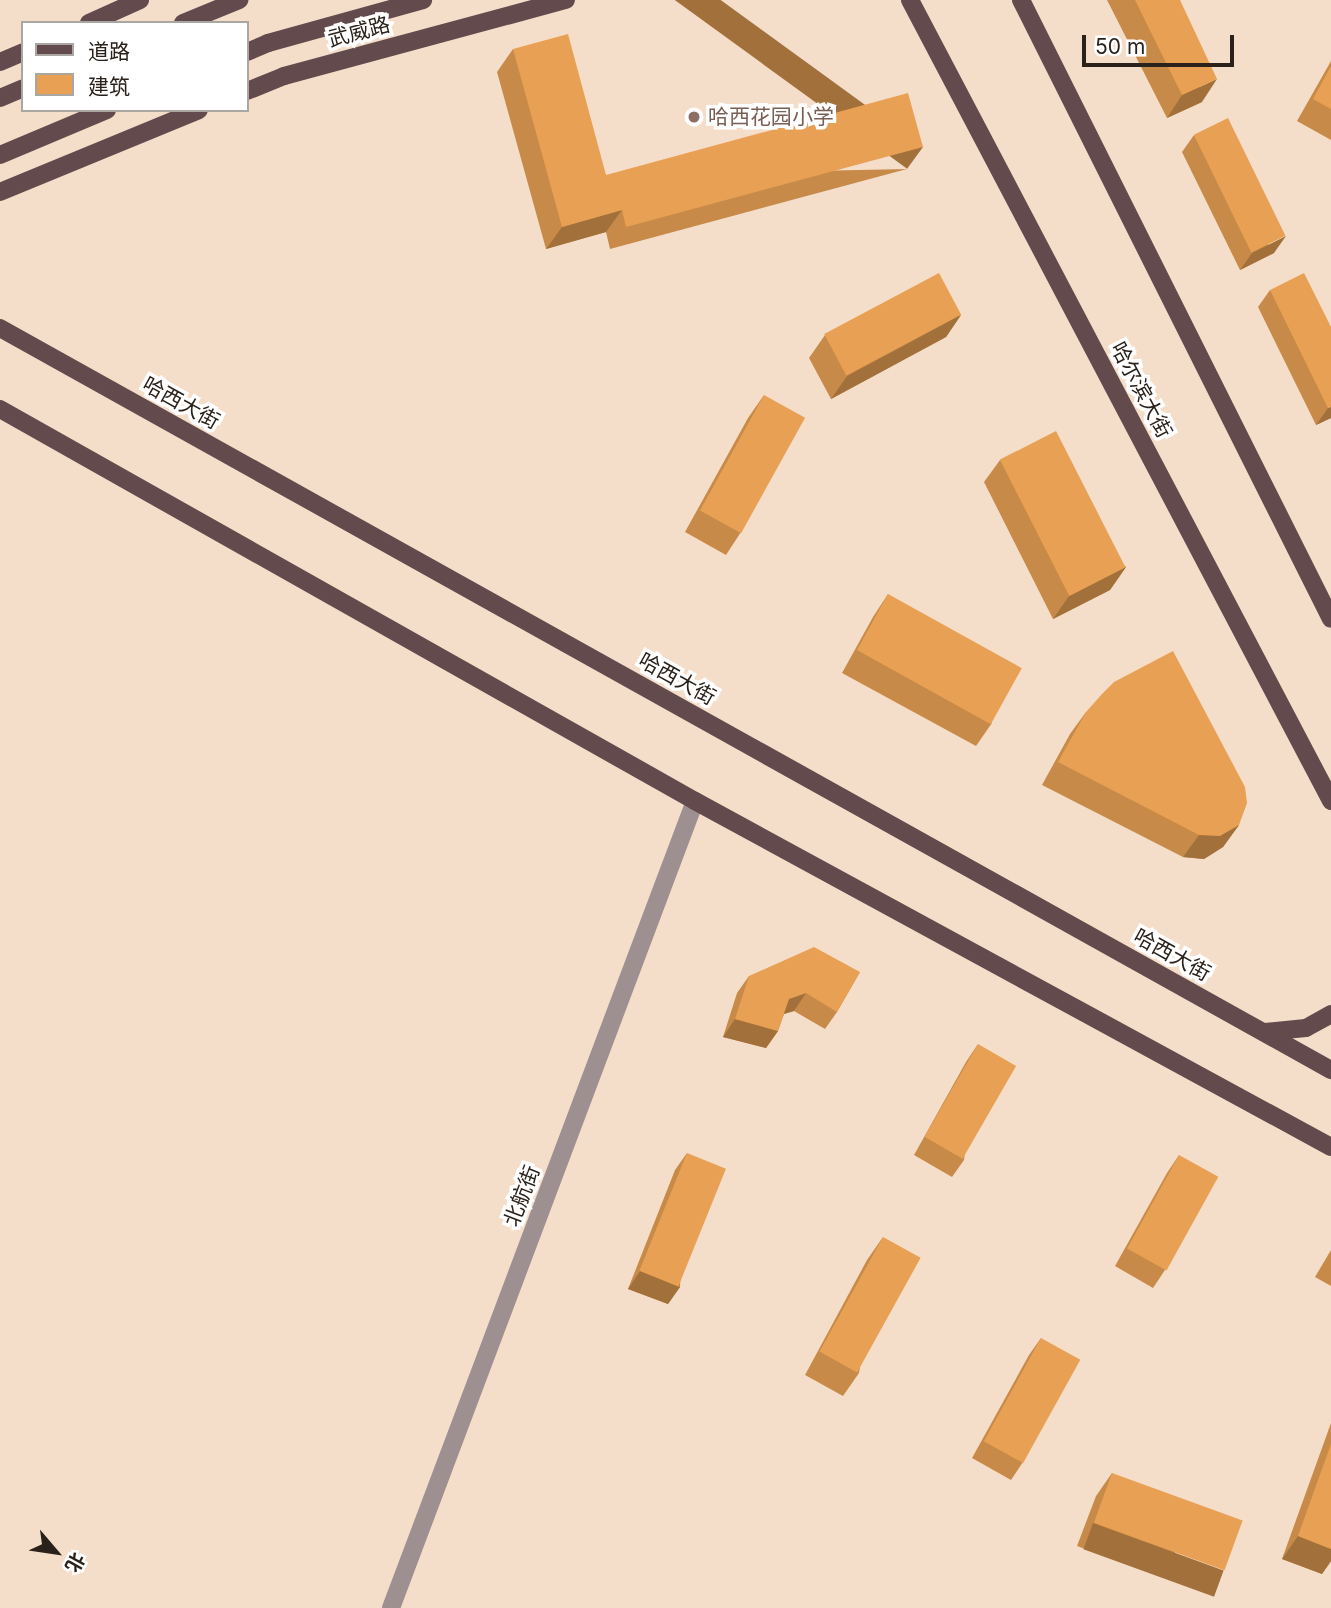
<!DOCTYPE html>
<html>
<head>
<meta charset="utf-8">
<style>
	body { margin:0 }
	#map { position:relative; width:1331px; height:1608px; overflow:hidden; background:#f5dec9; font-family:Inter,"Noto Sans SC",sans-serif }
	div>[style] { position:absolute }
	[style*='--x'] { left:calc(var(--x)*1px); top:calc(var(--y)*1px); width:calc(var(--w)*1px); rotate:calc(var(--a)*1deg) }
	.minor>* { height:18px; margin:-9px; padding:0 9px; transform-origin:9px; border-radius:9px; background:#9e8f90 }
	.major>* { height:18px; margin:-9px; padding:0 9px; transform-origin:9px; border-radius:9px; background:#634b4d }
	.wall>* { inset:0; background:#c88a48 }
	.shaded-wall>* { inset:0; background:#a2713b; transform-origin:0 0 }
	.building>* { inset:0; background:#e8a154; transform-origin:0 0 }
	.dots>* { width:19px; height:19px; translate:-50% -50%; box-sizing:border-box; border:4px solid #fff; border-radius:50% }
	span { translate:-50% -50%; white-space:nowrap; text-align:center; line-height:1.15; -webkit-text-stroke:7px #fff; paint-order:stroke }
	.street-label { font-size:21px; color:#2a221a }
	.education-label { font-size:21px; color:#785e54 }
	.left { translate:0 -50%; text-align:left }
	.legend { position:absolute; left:21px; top:21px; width:228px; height:91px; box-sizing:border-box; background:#fff; border:2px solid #aaa7a3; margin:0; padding:9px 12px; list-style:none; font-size:21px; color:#2a221a }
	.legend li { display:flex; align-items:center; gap:14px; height:35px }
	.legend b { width:35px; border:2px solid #aaa7a3 }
	.north { position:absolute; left:21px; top:1517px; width:70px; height:70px; -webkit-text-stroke:5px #fff; paint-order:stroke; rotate:119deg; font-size:19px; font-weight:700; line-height:28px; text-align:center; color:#2a221a }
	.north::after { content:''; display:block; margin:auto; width:24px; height:32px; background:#2a221a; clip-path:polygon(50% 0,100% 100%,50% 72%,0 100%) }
	.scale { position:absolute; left:1082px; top:35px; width:152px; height:32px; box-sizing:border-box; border:4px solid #2a221a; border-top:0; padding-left:9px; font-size:21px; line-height:24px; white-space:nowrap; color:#2a221a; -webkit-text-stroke:5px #fff; paint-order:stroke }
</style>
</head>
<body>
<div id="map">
	<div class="minor">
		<div style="--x:391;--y:1608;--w:862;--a:-69.36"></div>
	</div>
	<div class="major">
		<div style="--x:910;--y:0;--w:905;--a:62.27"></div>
		<div style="--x:1021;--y:0;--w:692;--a:63.4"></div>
		<div style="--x:89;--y:23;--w:56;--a:-24.3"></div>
		<div style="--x:183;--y:23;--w:61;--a:-22.3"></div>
		<div style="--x:247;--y:52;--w:23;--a:-23"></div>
		<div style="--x:268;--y:43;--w:161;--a:-15.5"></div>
		<div style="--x:0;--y:62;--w:25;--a:-23"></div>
		<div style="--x:247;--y:91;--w:40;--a:-22"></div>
		<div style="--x:284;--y:76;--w:292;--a:-15.1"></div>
		<div style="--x:0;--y:98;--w:25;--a:-23"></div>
		<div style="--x:0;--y:155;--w:116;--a:-22.8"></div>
		<div style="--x:0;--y:192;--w:215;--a:-22.4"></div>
		<div style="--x:0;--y:328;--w:1524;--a:29.14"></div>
		<div style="--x:0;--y:409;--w:798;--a:29.42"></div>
		<div style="--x:695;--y:801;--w:724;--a:28.55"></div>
		<div style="--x:1265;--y:1032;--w:41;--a:-5.6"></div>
		<div style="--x:1306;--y:1028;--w:29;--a:-29"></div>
	</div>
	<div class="wall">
		<div style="clip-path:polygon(1107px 0,1180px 0,1202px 102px,1167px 118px)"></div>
		<div style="clip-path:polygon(513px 49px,606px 175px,907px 169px,610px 249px,606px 232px,546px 249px,497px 72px)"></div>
		<div style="clip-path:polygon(1331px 61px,1331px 140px,1297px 121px)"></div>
		<div style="clip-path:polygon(1194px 135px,1274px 253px,1240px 270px,1182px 152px)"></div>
		<div style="clip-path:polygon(1270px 290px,1331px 327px,1331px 418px,1316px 425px,1258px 307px)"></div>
		<div style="clip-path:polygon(961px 315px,946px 337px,831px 399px,809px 358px,825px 335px)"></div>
		<div style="clip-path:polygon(764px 395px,741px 532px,726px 555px,685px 532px,748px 418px)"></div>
		<div style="clip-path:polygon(1000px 460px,1126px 567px,1110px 590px,1053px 619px,984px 482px)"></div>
		<div style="clip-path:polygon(888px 594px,992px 723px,976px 746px,842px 673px,873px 617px)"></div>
		<div style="clip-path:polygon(1086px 712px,1239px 825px,1223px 847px,1204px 859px,1183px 857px,1042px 785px,1070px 734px)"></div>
		<div style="clip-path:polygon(860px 972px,837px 1012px,825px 1029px,794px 1011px,784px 1014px,778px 1031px,766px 1048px,723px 1037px,737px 993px,749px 976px)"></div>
		<div style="clip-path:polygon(978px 1044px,964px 1160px,952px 1177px,914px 1155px,966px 1062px)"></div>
		<div style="clip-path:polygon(687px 1153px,680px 1287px,668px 1304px,628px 1289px,675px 1170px)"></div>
		<div style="clip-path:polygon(1179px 1155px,1165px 1270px,1153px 1288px,1115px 1266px,1167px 1173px)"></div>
		<div style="clip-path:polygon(883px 1237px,859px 1373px,843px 1396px,805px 1375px,867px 1260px)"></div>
		<div style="clip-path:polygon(1331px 1250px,1331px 1286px,1315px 1277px)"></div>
		<div style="clip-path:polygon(1041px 1338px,1023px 1462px,1011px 1480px,972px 1458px,1029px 1355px)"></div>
		<div style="clip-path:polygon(1331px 1423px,1331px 1561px,1322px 1574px,1282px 1559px)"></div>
		<div style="clip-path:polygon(1112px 1473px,1208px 1594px,1077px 1546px,1096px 1496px)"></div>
	</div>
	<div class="shaded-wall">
		<div style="clip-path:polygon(1217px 79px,1202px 102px,1167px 118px,1182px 95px)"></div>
		<div style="left:923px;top:147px;width:27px;height:308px;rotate:126deg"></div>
		<div style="clip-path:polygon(622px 210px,606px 232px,546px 249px,562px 227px)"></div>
		<div style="clip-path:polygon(1286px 236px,1274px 253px,1240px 270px,1252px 253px)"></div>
		<div style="clip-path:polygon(961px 315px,946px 337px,831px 399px,847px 376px)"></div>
		<div style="clip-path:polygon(1331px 407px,1331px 418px,1316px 425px,1328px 408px)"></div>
		<div style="clip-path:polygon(1126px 567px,1110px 590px,1053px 619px,1069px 596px)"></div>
		<div style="clip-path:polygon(1239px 825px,1223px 847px,1204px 859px,1183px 857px,1199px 835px)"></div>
		<div style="clip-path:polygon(806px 993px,794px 1011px,777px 1016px,789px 999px)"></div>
		<div style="clip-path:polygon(735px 1019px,778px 1031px,766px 1048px,723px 1037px)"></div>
		<div style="clip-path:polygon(640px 1271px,680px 1287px,668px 1304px,628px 1289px)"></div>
		<div style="left:1093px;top:1523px;width:139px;height:28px;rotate:20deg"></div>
		<div style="clip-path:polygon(1298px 1536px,1331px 1549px,1331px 1561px,1322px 1574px,1282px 1559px)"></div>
	</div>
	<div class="building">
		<div style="clip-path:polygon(1135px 0,1180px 0,1217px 79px,1182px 95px)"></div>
		<div style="clip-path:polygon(568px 34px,606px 175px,908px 93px,923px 147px,626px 227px,622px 210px,562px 227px,513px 49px)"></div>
		<div style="clip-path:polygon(1331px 66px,1331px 109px,1313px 99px)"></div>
		<div style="left:1228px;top:118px;width:131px;height:38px;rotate:64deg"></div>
		<div style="left:939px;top:273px;width:47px;height:130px;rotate:62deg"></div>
		<div style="clip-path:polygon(1304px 273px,1331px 327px,1331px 407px,1328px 408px,1270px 290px)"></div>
		<div style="left:764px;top:395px;width:47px;height:132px;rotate:29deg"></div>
		<div style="left:1056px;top:431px;width:153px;height:63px;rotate:63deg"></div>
		<div style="left:888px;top:594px;width:153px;height:64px;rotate:29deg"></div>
		<div style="clip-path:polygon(1173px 651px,1245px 787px,1247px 803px,1239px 825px,1220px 836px,1199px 835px,1058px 762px,1086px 712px,1102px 694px,1114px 682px)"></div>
		<div style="clip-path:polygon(814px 947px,860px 972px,837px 1012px,806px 993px,789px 999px,778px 1031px,735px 1019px,749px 976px)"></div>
		<div style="left:978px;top:1044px;width:44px;height:107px;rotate:30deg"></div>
		<div style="left:687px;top:1153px;width:42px;height:127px;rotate:22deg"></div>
		<div style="left:1179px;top:1155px;width:45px;height:107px;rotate:29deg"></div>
		<div style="left:883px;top:1237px;width:43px;height:131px;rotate:29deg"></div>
		<div style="left:1041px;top:1338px;width:45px;height:118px;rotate:29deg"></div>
		<div style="clip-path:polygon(1331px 1444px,1331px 1549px,1298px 1536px)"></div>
		<div style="left:1112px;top:1473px;width:139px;height:53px;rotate:20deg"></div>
	</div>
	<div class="dots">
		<div style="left:694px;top:117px;background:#8d6e63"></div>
	</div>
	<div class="street-label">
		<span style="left:359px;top:32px;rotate:-15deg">武威路</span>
		<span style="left:1141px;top:390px;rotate:62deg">哈尔滨大街</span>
		<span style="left:181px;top:403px;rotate:29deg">哈西大街</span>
		<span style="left:677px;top:679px;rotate:29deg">哈西大街</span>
		<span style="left:1172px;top:955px;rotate:29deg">哈西大街</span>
		<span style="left:522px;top:1196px;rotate:-69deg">北航街</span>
	</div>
	<div class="education-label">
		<span class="left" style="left:708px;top:117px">哈西花园小学</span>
	</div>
	<ul class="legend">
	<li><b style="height:9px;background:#634b4d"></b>道路</li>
	<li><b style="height:19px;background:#e8a154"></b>建筑</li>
	</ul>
	<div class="north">北</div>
	<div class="scale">50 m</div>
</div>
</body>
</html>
